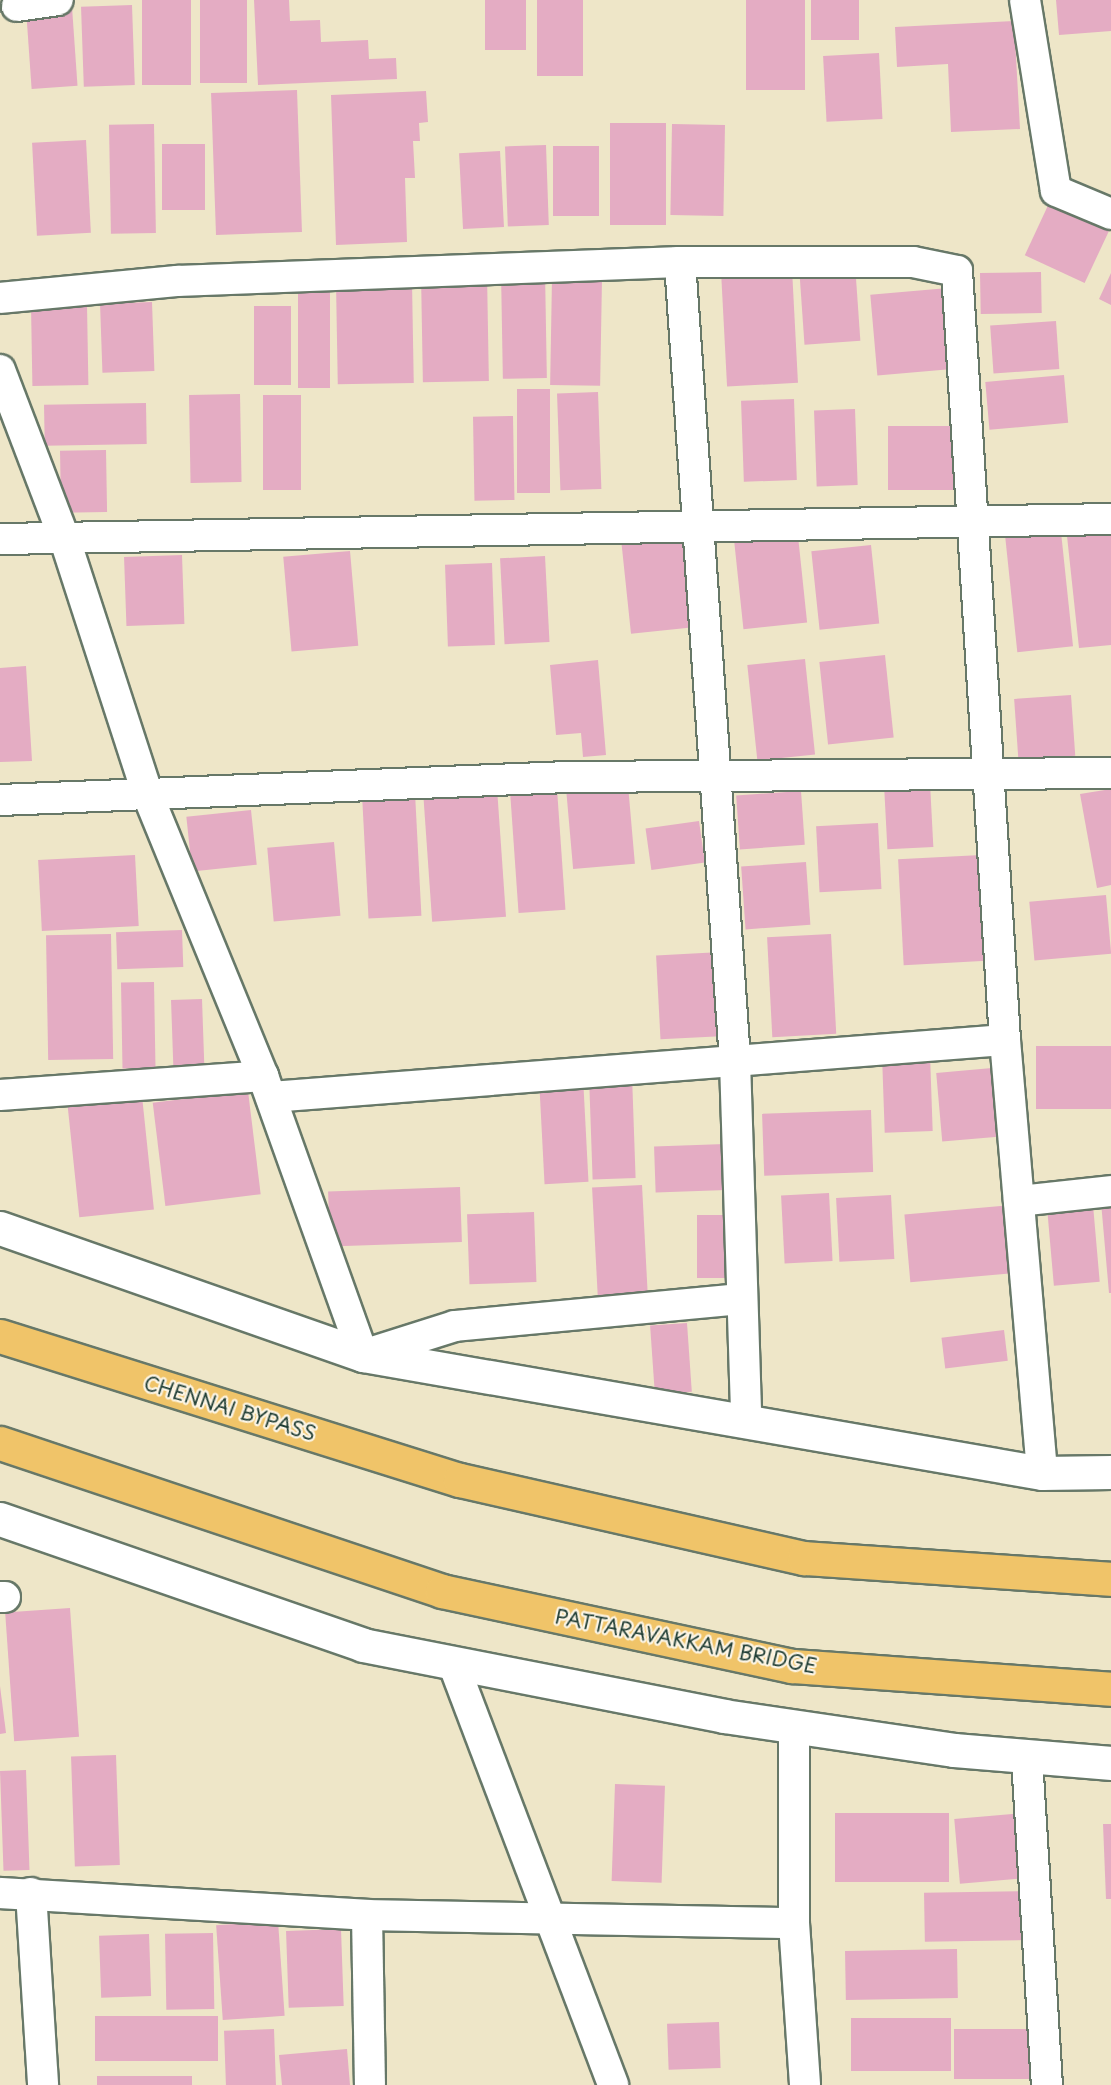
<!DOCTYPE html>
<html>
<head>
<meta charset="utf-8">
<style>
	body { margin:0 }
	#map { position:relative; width:1111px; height:2085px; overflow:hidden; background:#eee6c8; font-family:"Playpen Sans",sans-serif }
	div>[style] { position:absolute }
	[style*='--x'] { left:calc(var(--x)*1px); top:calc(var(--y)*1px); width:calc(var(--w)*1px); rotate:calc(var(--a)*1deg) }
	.building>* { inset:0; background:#e4acc3; transform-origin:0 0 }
	.roads { filter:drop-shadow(2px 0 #677868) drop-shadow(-2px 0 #677868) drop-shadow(0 2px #677868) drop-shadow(0 -2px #677868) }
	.minor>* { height:30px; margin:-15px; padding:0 15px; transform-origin:15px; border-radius:15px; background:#fff }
	.tertiary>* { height:33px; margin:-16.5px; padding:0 16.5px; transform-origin:16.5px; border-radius:16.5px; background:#fff }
	.trunk>* { height:33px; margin:-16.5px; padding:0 16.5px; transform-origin:16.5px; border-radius:16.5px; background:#f0c469 }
	span { translate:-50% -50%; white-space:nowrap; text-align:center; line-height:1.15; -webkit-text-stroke:4.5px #fcf5e5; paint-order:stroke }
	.street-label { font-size:20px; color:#1f3d34 }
</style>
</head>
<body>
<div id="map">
	<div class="building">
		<div style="left:142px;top:0;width:49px;height:85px"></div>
		<div style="left:200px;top:0;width:47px;height:83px"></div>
		<div style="clip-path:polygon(254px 0,289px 0,290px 21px,320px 20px,321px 42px,368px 40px,369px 59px,396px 58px,397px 79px,258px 85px)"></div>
		<div style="left:485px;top:0;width:41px;height:50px"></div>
		<div style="left:537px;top:0;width:46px;height:76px"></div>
		<div style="left:746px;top:0;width:59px;height:90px"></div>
		<div style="left:811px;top:0;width:48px;height:40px"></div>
		<div style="clip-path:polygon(1056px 0,1111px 0,1111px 31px,1059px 35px)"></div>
		<div style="left:132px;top:5px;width:80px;height:51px;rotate:88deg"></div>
		<div style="left:72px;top:7px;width:79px;height:46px;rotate:86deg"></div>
		<div style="clip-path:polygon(1014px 21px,1020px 129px,951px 132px,948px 64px,897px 67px,895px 27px)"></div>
		<div style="left:879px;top:53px;width:66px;height:56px;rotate:87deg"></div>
		<div style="left:297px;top:90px;width:142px;height:86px;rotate:88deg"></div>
		<div style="clip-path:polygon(426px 91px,428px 122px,419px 123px,420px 141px,413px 141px,415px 178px,405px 178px,407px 242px,336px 245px,331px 95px)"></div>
		<div style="left:610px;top:123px;width:56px;height:102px"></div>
		<div style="left:154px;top:124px;width:109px;height:45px;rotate:89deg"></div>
		<div style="left:672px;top:124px;width:53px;height:91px;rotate:1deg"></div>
		<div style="left:86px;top:140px;width:93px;height:54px;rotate:87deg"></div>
		<div style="left:162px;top:144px;width:43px;height:66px"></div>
		<div style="left:546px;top:145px;width:80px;height:41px;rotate:88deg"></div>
		<div style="left:553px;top:146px;width:46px;height:70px"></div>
		<div style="left:500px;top:151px;width:76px;height:41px;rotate:87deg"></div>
		<div style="left:1051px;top:199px;width:66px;height:62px;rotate:25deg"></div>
		<div style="left:855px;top:264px;width:77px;height:56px;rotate:86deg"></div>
		<div style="left:792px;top:269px;width:114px;height:71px;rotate:87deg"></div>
		<div style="left:545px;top:271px;width:107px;height:44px;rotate:89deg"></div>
		<div style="left:1041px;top:272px;width:41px;height:61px;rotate:89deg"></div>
		<div style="left:487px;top:273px;width:108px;height:66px;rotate:89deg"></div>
		<div style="clip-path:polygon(1111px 273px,1111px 305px,1099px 299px)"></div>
		<div style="left:552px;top:278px;width:50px;height:107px;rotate:1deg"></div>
		<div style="left:412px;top:282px;width:101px;height:76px;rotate:89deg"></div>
		<div style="left:298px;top:286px;width:32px;height:102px"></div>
		<div style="left:948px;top:288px;width:81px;height:78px;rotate:85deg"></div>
		<div style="left:152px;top:302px;width:69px;height:52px;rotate:88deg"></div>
		<div style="left:87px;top:305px;width:80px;height:56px;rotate:89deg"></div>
		<div style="left:254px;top:306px;width:37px;height:79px"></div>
		<div style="left:1056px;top:321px;width:48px;height:66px;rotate:86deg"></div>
		<div style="left:1064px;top:375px;width:48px;height:79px;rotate:85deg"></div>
		<div style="left:517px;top:389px;width:33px;height:104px"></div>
		<div style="left:598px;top:392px;width:97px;height:41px;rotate:88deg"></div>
		<div style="left:240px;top:394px;width:88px;height:51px;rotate:89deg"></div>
		<div style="left:263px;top:395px;width:38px;height:95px"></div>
		<div style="left:794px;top:399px;width:81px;height:53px;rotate:88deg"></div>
		<div style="left:146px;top:403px;width:41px;height:102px;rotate:89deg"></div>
		<div style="left:855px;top:409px;width:76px;height:41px;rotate:88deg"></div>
		<div style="left:513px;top:416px;width:84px;height:40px;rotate:89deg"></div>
		<div style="left:963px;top:426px;width:64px;height:75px;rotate:90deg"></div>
		<div style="left:106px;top:450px;width:62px;height:46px;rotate:89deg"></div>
		<div style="left:1061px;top:532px;width:115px;height:56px;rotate:84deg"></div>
		<div style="clip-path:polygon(1111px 532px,1111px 645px,1079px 648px,1067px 536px)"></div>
		<div style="left:691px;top:535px;width:92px;height:70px;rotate:84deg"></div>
		<div style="left:798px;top:536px;width:87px;height:64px;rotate:84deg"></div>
		<div style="left:871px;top:545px;width:79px;height:60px;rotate:84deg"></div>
		<div style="left:350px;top:551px;width:95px;height:67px;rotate:85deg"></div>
		<div style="left:182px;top:555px;width:69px;height:58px;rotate:88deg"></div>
		<div style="left:545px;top:556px;width:86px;height:45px;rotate:87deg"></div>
		<div style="left:492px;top:563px;width:82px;height:47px;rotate:88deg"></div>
		<div style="left:885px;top:655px;width:83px;height:66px;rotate:84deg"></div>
		<div style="left:805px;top:659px;width:96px;height:58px;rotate:84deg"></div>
		<div style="clip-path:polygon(598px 660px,606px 755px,583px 757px,581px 733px,556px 735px,550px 665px)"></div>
		<div style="clip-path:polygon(26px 666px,32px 761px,0 762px,0 668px)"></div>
		<div style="left:1071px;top:695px;width:61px;height:57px;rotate:86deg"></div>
		<div style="left:930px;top:783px;width:64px;height:46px;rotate:87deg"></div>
		<div style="left:628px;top:785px;width:79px;height:62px;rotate:85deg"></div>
		<div style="left:497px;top:788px;width:129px;height:74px;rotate:86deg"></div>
		<div style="left:557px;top:789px;width:121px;height:47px;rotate:86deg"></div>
		<div style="clip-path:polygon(1111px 789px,1111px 885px,1097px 888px,1080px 794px)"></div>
		<div style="left:801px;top:791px;width:54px;height:65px;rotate:86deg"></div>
		<div style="left:415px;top:793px;width:123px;height:53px;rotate:87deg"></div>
		<div style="left:251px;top:810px;width:55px;height:65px;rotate:84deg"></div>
		<div style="left:699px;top:821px;width:42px;height:54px;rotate:82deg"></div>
		<div style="left:878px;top:823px;width:66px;height:62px;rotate:87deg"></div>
		<div style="left:334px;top:842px;width:74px;height:67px;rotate:85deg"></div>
		<div style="left:135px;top:855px;width:71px;height:97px;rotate:87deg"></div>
		<div style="left:981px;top:855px;width:106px;height:83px;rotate:87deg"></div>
		<div style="left:806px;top:862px;width:63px;height:65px;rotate:86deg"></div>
		<div style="left:1106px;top:895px;width:59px;height:77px;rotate:85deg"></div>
		<div style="left:182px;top:930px;width:37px;height:66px;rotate:88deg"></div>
		<div style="left:111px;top:934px;width:125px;height:65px;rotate:89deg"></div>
		<div style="left:831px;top:934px;width:100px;height:64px;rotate:87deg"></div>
		<div style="left:721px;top:952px;width:84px;height:65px;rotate:87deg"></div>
		<div style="left:154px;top:982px;width:86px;height:33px;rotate:89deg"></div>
		<div style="left:202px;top:999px;width:70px;height:31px;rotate:88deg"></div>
		<div style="left:1111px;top:1046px;width:63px;height:75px;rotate:90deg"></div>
		<div style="left:930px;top:1054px;width:77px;height:48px;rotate:88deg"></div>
		<div style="left:992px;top:1068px;width:69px;height:56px;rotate:85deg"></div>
		<div style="left:632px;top:1075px;width:103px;height:43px;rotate:88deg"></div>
		<div style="left:583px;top:1077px;width:105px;height:44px;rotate:87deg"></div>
		<div style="left:248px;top:1091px;width:104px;height:96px;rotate:83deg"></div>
		<div style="left:142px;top:1096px;width:114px;height:75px;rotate:84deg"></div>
		<div style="left:871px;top:1110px;width:62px;height:109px;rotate:88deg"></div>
		<div style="left:725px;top:1144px;width:46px;height:71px;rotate:88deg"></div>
		<div style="left:642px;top:1185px;width:109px;height:50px;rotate:87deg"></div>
		<div style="left:460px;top:1187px;width:55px;height:132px;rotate:88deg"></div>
		<div style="left:829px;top:1193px;width:68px;height:48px;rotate:87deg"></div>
		<div style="left:891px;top:1195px;width:64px;height:55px;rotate:87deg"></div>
		<div style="clip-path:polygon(1111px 1201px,1111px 1293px,1109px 1293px,1101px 1202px)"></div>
		<div style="left:1012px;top:1205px;width:68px;height:108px;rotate:85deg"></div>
		<div style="left:1093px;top:1205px;width:77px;height:46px;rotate:85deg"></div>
		<div style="left:534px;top:1212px;width:70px;height:67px;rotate:88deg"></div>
		<div style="left:697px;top:1215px;width:40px;height:63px"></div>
		<div style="left:687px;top:1323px;width:69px;height:37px;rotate:86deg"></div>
		<div style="left:1004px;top:1330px;width:31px;height:63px;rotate:83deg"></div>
		<div style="left:70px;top:1608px;width:129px;height:65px;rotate:86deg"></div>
		<div style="clip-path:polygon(0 1686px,6px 1733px,0 1734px)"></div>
		<div style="left:116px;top:1755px;width:110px;height:45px;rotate:88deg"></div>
		<div style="left:26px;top:1770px;width:100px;height:26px;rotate:88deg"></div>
		<div style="left:615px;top:1784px;width:50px;height:97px;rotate:2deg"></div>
		<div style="left:949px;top:1813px;width:69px;height:114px;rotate:90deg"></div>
		<div style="left:1024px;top:1813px;width:65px;height:70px;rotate:85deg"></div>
		<div style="clip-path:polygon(1103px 1824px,1111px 1824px,1111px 1899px,1106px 1899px)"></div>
		<div style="left:1029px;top:1891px;width:49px;height:105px;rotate:89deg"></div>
		<div style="left:278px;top:1921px;width:95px;height:62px;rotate:86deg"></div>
		<div style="left:341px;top:1929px;width:77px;height:55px;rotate:88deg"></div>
		<div style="left:213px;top:1933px;width:76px;height:48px;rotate:89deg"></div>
		<div style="left:149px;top:1934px;width:62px;height:50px;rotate:88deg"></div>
		<div style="left:957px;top:1949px;width:49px;height:112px;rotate:89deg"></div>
		<div style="left:218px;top:2016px;width:45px;height:123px;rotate:90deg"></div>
		<div style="left:951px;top:2018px;width:53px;height:100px;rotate:90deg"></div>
		<div style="left:719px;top:2022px;width:46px;height:52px;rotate:88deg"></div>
		<div style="left:274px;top:2029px;width:56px;height:50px;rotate:88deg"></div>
		<div style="left:1041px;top:2029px;width:50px;height:87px;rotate:90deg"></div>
		<div style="clip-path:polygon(347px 2049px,350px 2085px,282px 2085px,279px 2055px)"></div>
		<div style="left:97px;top:2076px;width:95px;height:9px"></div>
	</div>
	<div class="roads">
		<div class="minor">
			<div style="--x:1025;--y:0;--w:193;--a:80.8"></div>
			<div style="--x:1056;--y:191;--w:60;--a:22.7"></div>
			<div style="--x:17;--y:6;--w:41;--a:-8.3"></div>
			<div style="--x:680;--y:262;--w:801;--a:86.06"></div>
			<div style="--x:735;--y:1061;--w:360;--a:88.2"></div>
			<div style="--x:0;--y:298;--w:178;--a:-5.5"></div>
			<div style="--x:177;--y:281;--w:503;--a:-2.16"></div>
			<div style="--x:680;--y:262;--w:233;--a:0"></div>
			<div style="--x:913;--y:262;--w:45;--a:11.6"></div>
			<div style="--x:957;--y:271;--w:770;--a:86.43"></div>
			<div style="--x:1005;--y:1040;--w:435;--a:85.1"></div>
			<div style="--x:0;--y:370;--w:182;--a:69.1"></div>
			<div style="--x:65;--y:540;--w:271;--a:72"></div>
			<div style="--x:149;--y:798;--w:300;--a:67.7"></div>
			<div style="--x:263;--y:1076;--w:296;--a:70.3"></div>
			<div style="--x:363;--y:1355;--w:96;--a:-17.5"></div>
			<div style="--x:455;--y:1326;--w:288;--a:-5.4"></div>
			<div style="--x:0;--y:539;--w:1111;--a:-1.03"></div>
			<div style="--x:0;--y:800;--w:568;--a:-2.32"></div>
			<div style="--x:568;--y:777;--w:543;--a:-0.42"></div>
			<div style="--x:0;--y:1095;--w:264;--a:-4.1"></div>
			<div style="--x:271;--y:1097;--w:736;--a:-4.44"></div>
			<div style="--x:1019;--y:1201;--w:93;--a:-6.2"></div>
			<div style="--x:0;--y:1597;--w:5;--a:0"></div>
			<div style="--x:453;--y:1663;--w:451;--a:69.2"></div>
			<div style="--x:1027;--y:1759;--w:327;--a:86.5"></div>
			<div style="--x:0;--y:1893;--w:368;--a:3.4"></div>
			<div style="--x:367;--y:1915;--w:170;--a:89"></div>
			<div style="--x:31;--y:1893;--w:192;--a:86.4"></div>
			<div style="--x:367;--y:1915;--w:427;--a:1.1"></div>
			<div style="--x:794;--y:1923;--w:197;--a:-90"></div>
			<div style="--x:794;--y:1923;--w:162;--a:86.1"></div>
		</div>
		<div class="tertiary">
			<div style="--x:0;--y:1228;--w:385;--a:19.3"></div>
			<div style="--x:363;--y:1355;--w:689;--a:9.86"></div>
			<div style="--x:1042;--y:1473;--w:69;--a:-0.8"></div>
			<div style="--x:0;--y:1519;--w:384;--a:19.1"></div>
			<div style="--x:363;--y:1645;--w:368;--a:11.1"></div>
			<div style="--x:724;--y:1716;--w:232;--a:8.4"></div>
			<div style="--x:954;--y:1750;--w:158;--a:4.7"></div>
		</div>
		<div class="trunk">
			<div style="--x:0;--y:1336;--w:482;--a:17.4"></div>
			<div style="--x:460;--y:1480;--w:353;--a:12.8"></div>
			<div style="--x:804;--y:1558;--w:308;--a:3.9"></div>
			<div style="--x:0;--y:1443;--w:466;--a:18.5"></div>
			<div style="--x:442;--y:1591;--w:358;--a:12.1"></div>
			<div style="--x:792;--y:1666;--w:320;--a:4.1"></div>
		</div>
	</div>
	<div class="street-label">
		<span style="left:230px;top:1408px;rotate:17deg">CHENNAI BYPASS</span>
		<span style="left:686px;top:1641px;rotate:11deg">PATTARAVAKKAM BRIDGE</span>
	</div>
</div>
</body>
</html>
